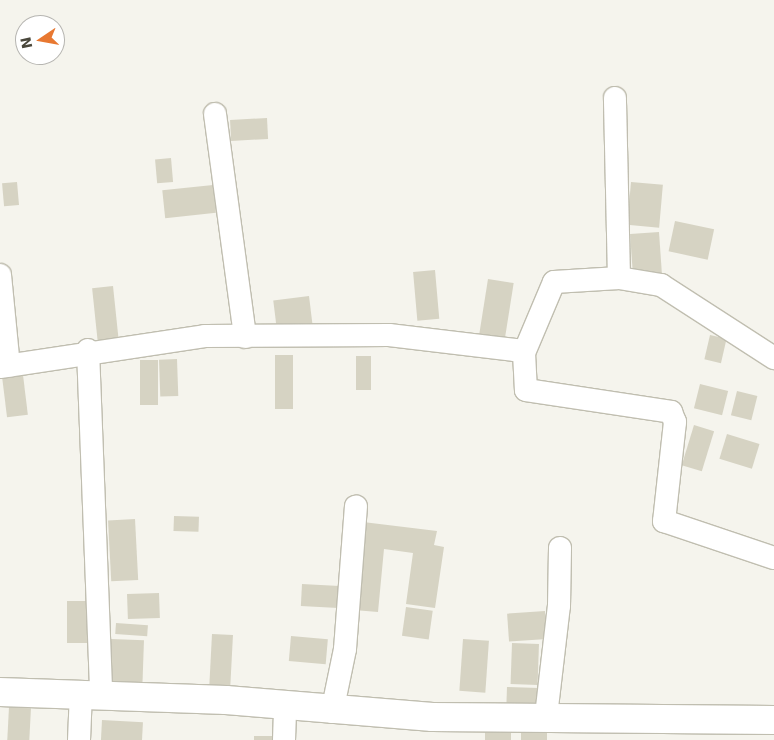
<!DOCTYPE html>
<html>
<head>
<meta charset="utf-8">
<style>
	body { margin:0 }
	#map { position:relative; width:774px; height:740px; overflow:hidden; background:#f5f4ed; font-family:"DejaVu Sans",sans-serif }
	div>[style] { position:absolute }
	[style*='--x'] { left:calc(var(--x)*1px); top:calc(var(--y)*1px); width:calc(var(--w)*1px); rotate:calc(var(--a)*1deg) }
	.building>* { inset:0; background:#d6d3c3; transform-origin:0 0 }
	.roads { filter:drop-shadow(1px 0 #c0beb0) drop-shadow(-1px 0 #c0beb0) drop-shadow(0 1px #c0beb0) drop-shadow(0 -1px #c0beb0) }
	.minor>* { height:22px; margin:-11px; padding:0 11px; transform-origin:11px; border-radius:11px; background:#fff }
	.tertiary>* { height:28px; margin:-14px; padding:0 14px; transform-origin:14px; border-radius:14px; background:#fff }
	span { translate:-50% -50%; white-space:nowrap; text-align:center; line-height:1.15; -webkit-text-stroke:4.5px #fff; paint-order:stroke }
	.north { position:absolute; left:15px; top:15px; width:50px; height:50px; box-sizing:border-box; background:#fff; border:1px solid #b6b5b1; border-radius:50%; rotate:258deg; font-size:14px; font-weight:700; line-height:20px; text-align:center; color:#49473b }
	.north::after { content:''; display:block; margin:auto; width:18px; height:22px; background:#e87831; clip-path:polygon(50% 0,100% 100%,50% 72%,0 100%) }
</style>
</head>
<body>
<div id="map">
	<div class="building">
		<div style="left:267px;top:118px;width:21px;height:37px;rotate:87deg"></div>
		<div style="left:171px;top:158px;width:24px;height:16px;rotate:85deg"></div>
		<div style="left:17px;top:182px;width:23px;height:15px;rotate:85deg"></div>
		<div style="left:631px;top:182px;width:32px;height:43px;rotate:5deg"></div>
		<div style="left:213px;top:185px;width:28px;height:51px;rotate:84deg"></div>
		<div style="left:675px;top:221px;width:40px;height:31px;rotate:12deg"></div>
		<div style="left:659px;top:232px;width:42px;height:29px;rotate:86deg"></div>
		<div style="left:435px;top:270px;width:49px;height:22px;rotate:85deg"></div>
		<div style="left:488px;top:279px;width:26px;height:59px;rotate:9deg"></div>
		<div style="left:113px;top:286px;width:53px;height:21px;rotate:84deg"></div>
		<div style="left:309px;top:296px;width:34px;height:36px;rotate:83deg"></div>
		<div style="left:710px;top:335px;width:17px;height:25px;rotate:13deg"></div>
		<div style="left:275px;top:355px;width:18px;height:54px"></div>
		<div style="left:356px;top:356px;width:15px;height:34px"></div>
		<div style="left:177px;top:359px;width:37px;height:18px;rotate:88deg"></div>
		<div style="left:140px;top:360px;width:18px;height:45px"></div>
		<div style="left:23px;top:375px;width:40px;height:21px;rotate:83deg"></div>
		<div style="left:700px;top:384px;width:29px;height:25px;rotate:14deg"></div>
		<div style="left:737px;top:391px;width:21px;height:25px;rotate:14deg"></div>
		<div style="left:694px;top:425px;width:21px;height:42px;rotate:17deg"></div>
		<div style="left:727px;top:434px;width:34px;height:26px;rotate:17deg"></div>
		<div style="left:174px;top:516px;width:25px;height:15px;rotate:2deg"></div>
		<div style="left:135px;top:519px;width:61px;height:27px;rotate:87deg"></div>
		<div style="clip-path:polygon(363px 522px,437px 531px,434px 545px,444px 547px,435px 608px,406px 604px,413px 553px,384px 549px,378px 612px,354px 610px)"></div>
		<div style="left:302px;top:584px;width:42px;height:22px;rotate:3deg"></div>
		<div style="left:159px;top:593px;width:25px;height:32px;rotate:88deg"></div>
		<div style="left:67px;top:601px;width:29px;height:42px"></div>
		<div style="left:406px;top:607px;width:27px;height:29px;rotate:8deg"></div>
		<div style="left:545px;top:611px;width:28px;height:38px;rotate:86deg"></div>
		<div style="left:116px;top:623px;width:32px;height:11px;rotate:4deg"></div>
		<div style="left:212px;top:634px;width:21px;height:51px;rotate:3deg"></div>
		<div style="left:291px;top:636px;width:37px;height:25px;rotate:5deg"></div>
		<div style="left:111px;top:639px;width:33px;height:42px;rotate:2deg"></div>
		<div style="left:463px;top:639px;width:26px;height:52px;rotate:4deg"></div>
		<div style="left:512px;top:643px;width:27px;height:41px;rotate:2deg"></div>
		<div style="left:507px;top:687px;width:32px;height:24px;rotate:2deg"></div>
		<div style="left:9px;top:707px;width:22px;height:33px;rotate:3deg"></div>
		<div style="left:102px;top:720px;width:41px;height:20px;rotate:3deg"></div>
		<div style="left:485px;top:730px;width:26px;height:10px"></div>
		<div style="left:521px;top:733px;width:26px;height:7px"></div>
		<div style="left:254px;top:736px;width:24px;height:4px"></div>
	</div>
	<div class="roads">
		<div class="minor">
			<div style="--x:215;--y:114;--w:225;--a:82.3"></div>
			<div style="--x:0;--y:275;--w:91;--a:84.4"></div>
			<div style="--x:619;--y:278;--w:43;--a:9.5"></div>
			<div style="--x:661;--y:285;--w:135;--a:32.9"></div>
			<div style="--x:88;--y:350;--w:344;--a:87.8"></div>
			<div style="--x:524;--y:353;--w:77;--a:-67.1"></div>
			<div style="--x:554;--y:282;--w:65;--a:-3.5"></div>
			<div style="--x:619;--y:278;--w:180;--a:-91.3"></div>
			<div style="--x:0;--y:367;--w:207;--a:-8.6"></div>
			<div style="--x:205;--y:336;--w:184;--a:-0.3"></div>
			<div style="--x:389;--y:335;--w:127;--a:6.8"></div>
			<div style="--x:515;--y:350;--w:9;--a:18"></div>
			<div style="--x:524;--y:353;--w:37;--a:87"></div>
			<div style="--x:526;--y:390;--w:147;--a:8.6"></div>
			<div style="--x:671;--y:412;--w:11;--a:68"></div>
			<div style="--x:675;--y:422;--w:100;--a:96.3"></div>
			<div style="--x:664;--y:521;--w:116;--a:18.6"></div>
			<div style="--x:332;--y:712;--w:64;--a:-78.3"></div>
			<div style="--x:345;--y:649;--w:143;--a:-85.6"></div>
			<div style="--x:546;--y:716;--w:111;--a:-83.3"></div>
			<div style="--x:559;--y:606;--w:58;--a:-89"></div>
			<div style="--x:79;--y:740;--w:47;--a:-87.6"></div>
			<div style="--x:284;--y:740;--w:32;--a:-88"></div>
		</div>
		<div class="tertiary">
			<div style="--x:0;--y:692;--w:226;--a:2"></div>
			<div style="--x:226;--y:700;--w:207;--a:4.7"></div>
			<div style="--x:432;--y:717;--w:342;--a:0.5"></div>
		</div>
	</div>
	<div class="north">N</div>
</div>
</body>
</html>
